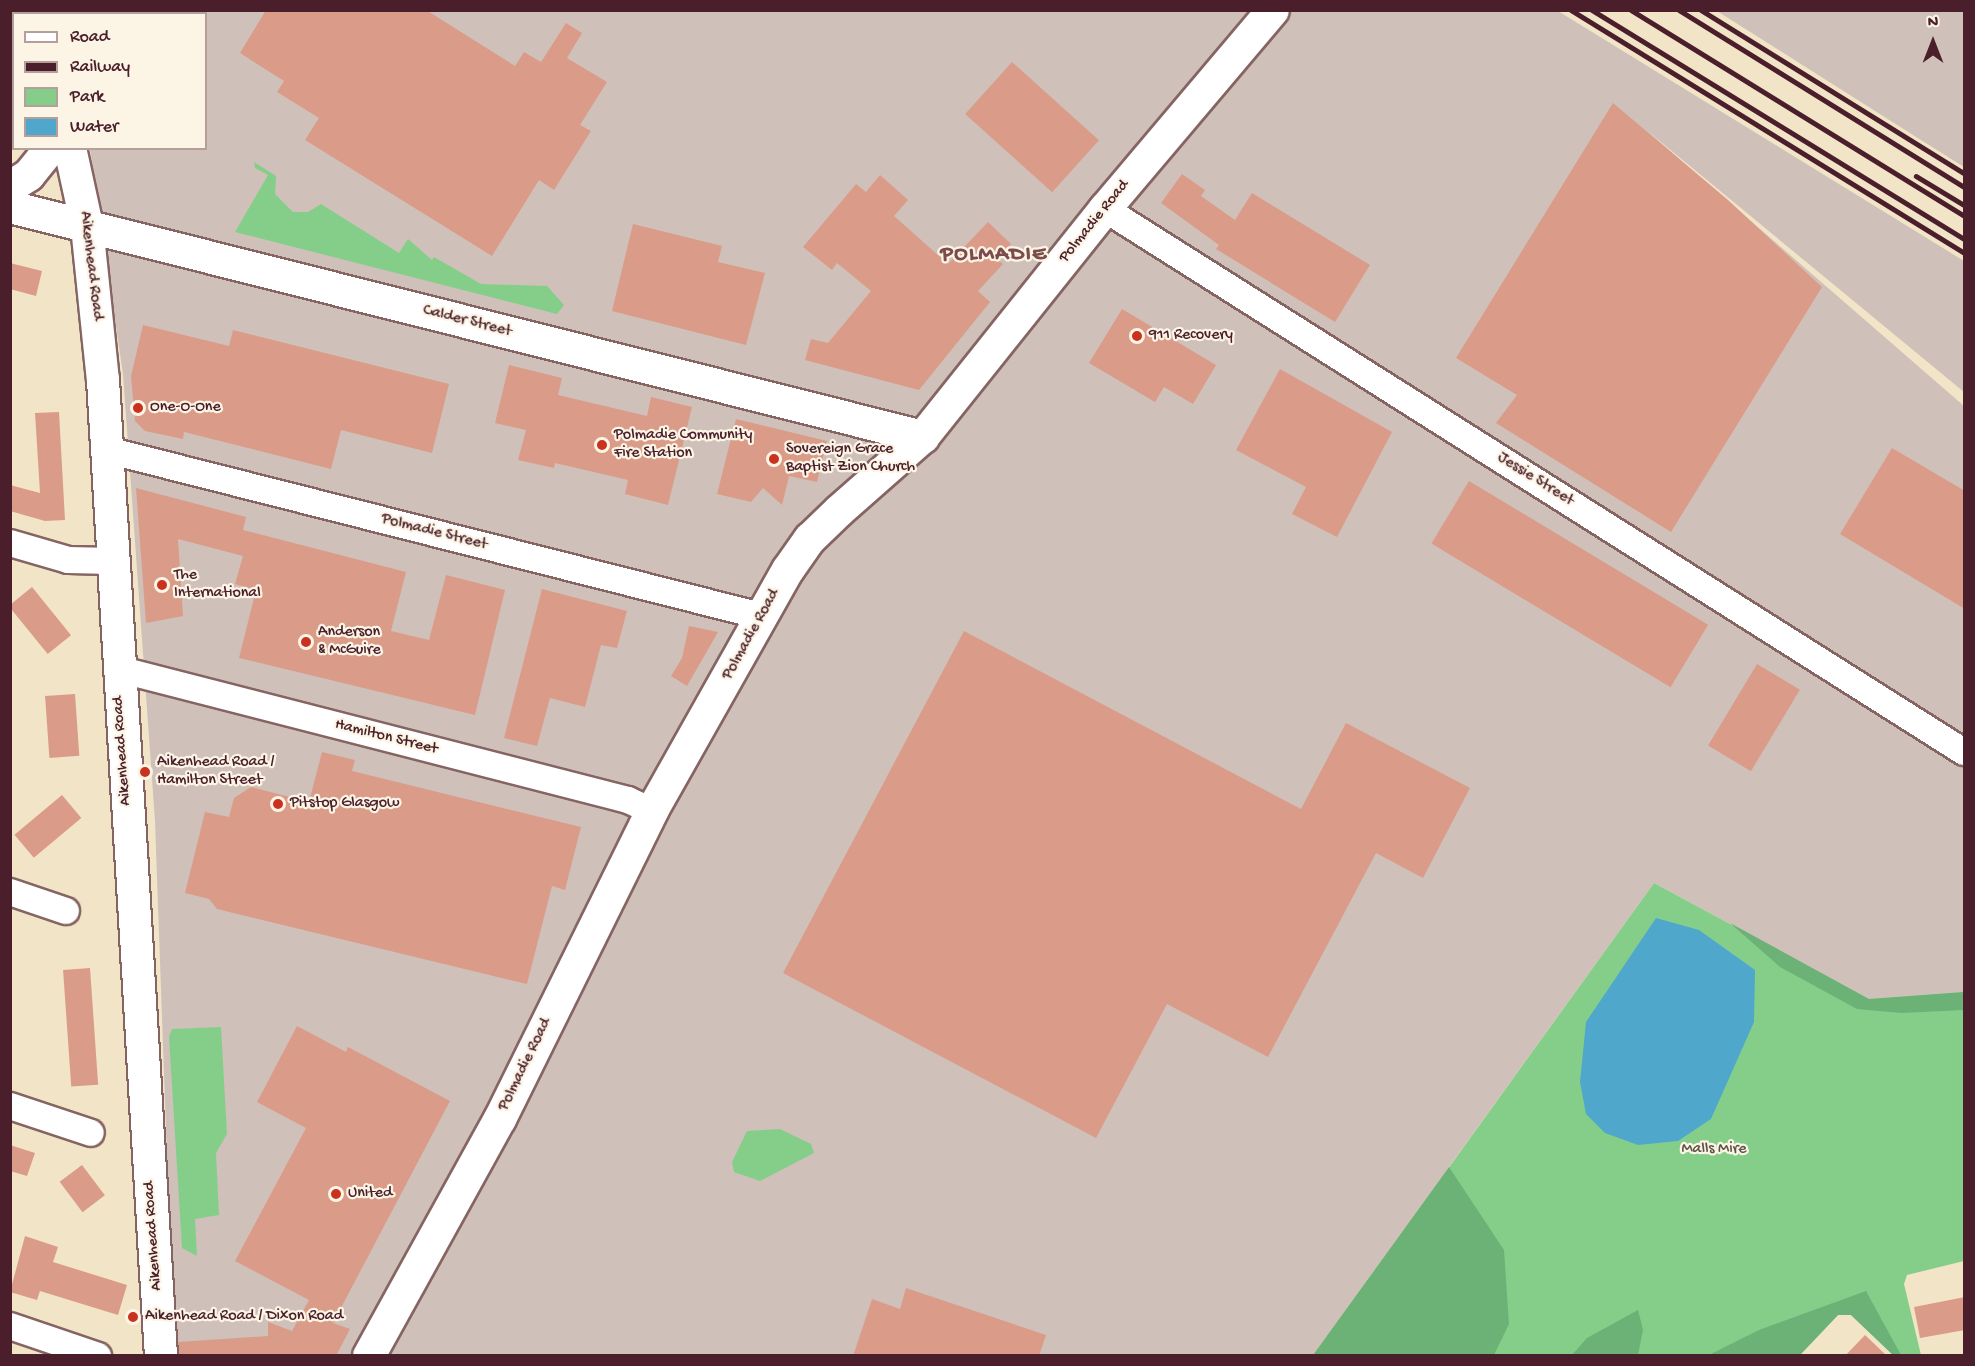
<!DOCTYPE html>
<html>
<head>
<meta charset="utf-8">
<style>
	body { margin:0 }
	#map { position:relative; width:1975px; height:1366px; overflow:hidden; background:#f2e4c7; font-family:"Gochi Hand",sans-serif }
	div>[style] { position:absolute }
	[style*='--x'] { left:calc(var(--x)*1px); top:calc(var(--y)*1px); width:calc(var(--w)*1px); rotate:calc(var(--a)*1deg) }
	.industrial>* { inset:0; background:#cfc0ba }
	.green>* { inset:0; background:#85ce8a }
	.forest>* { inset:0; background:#6cb176 }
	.water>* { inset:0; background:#4fa7cc }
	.building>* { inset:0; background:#da9c88; transform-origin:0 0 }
	.roads { filter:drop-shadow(2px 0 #856462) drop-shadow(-2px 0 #856462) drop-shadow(0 2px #856462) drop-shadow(0 -2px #856462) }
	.minor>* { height:26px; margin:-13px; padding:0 13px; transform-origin:13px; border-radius:13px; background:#fff }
	.major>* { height:32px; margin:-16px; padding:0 16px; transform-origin:16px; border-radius:16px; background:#fff }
	.rail>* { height:4.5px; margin:-2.25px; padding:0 2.25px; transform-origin:2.25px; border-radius:2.25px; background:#4a1f2b }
	.dots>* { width:16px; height:16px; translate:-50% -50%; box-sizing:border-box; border:3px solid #fcf5e5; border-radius:50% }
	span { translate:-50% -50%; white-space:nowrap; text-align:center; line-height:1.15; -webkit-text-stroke:4.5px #fcf5e5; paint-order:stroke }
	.street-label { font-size:16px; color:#4a1f2b }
	.poi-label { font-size:16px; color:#4a1f2b }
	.left { translate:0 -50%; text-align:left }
	.park-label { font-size:16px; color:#5c5448 }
	.district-label { font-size:22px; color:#7c4b4c; font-weight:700; letter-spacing:1.5px }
	.frame { position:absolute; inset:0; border:12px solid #4a1f2b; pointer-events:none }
	.legend { position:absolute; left:12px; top:12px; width:195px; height:138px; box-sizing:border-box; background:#fcf5e5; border:2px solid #b59f9b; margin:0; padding:8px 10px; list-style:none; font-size:18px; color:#4a1f2b }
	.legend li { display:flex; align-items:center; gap:12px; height:30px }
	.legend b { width:30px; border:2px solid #b59f9b }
	.north { position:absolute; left:1903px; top:12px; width:60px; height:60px; -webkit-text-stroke:4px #fcf5e5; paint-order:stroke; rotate:0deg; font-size:16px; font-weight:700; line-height:24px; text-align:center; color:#4a1f2b }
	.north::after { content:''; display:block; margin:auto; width:21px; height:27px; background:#4a1f2b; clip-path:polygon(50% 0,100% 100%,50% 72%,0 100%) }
</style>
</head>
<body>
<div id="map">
	<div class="industrial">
		<div style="clip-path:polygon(57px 11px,1558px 11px,1964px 261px,1964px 392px,1645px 129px,1964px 406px,1964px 992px,1869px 999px,1654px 883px,1313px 1355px,174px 1355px,155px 821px,123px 374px,90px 149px,206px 148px,206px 14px)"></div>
		<div style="clip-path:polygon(1717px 11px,1964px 11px,1964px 167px,1913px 135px)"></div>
	</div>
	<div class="green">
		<div style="clip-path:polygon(254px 162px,276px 176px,275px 194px,293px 212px,308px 212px,321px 204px,399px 253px,408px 239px,432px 260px,434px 257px,481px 284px,547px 286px,564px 305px,557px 314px,235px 232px,268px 175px,255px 168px)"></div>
		<div style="clip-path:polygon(1654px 883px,1869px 999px,1964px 992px,1964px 1261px,1907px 1275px,1904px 1284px,1921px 1355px,1893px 1355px,1851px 1315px,1838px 1315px,1800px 1355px,1313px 1356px)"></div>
		<div style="clip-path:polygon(221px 1027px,227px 1134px,216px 1153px,219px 1215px,195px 1219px,197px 1256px,182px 1248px,169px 1037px,172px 1029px)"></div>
		<div style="clip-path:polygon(780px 1129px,811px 1144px,814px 1153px,760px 1181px,734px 1172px,732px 1162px,747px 1131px)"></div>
	</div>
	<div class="forest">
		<div style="clip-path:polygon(1730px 923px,1869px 999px,1964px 992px,1964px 1010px,1901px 1013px,1857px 1009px,1780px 967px)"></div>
		<div style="clip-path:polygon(1449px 1167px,1504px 1250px,1509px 1324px,1494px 1355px,1313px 1355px)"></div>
		<div style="clip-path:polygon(1866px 1291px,1901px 1355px,1893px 1355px,1851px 1315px,1838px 1315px,1800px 1355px,1709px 1355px,1759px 1330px)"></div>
		<div style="clip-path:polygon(1638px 1310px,1643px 1330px,1638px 1355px,1572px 1355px,1587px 1338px)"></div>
	</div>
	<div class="water">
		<div style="clip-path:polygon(1656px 918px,1699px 930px,1755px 970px,1754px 1022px,1711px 1119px,1678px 1141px,1638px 1145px,1605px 1133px,1586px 1114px,1580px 1082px,1586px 1022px)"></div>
	</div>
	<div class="building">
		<div style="clip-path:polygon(266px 10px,426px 10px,515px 66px,524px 52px,541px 62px,566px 23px,582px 33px,567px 58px,607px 82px,580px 125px,591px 131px,554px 190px,539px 180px,492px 256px,305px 140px,319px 118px,277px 92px,284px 81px,240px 53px)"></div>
		<div style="left:1012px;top:62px;width:117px;height:70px;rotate:42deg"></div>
		<div style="clip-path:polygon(1613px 103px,1728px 200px,1822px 287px,1671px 532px,1496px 423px,1517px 395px,1456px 358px)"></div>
		<div style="clip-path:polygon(1182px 174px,1205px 190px,1201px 196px,1235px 220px,1252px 193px,1370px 265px,1335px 322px,1216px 249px,1219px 245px,1161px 203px)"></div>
		<div style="clip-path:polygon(880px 175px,908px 200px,894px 216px,948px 264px,988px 222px,1011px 244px,997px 259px,1003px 264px,978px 291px,990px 302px,919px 390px,805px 360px,811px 339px,828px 343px,871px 291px,837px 263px,832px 270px,803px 247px,856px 184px,866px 192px)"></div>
		<div style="clip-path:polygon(633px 224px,722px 246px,718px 262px,765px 273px,746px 345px,612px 311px)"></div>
		<div style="clip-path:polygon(10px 263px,42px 271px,36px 296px,10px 289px)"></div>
		<div style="clip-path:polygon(1122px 309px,1216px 365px,1193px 404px,1164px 387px,1155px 402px,1089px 363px)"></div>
		<div style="clip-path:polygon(143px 325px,229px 346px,233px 330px,449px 384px,432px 453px,341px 430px,331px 469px,184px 432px,183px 439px,145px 431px,135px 421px,131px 376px)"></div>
		<div style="clip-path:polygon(509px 365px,562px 378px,558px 395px,647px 416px,651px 397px,692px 407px,668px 505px,625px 494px,628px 480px,555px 463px,554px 468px,518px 460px,526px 430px,495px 423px)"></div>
		<div style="clip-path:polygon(1280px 369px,1392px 432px,1337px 537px,1292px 514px,1306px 487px,1236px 450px)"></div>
		<div style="clip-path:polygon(59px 412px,65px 520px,45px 521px,10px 511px,10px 485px,40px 493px,35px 413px)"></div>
		<div style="clip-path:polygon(736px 419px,827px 441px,817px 482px,789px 476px,782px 505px,763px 488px,751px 502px,717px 494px)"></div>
		<div style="clip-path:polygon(1892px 448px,1965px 491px,1965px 609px,1840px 534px)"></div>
		<div style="left:1469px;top:481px;width:279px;height:73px;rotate:31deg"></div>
		<div style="clip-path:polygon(136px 488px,246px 517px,243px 530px,406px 572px,391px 631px,429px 640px,446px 575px,505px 590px,475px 715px,239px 658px,256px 590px,235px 584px,243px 556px,178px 539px,183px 616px,146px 623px)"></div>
		<div style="left:32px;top:587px;width:62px;height:30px;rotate:51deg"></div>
		<div style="clip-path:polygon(542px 589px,627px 611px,617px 648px,601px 645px,585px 707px,550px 698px,537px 746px,504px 738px)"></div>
		<div style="clip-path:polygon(689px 626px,718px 632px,687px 686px,671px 676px,682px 658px)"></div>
		<div style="clip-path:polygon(964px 631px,1301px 809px,1346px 723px,1470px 788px,1423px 878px,1376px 853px,1268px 1057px,1167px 1004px,1096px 1138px,783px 973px)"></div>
		<div style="left:1757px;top:664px;width:50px;height:95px;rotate:31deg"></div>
		<div style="left:75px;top:694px;width:62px;height:30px;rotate:86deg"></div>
		<div style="clip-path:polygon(322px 752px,355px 760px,352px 771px,581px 827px,565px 890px,552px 886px,527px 984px,217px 909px,209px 899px,185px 893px,205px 812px,229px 817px,234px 798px,251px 787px,309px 802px)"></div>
		<div style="left:62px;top:795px;width:30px;height:62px;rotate:50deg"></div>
		<div style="left:90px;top:968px;width:117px;height:27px;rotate:86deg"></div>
		<div style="clip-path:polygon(297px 1026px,346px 1052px,348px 1047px,450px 1101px,333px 1323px,350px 1329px,336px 1356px,179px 1356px,178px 1342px,268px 1336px,268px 1322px,292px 1331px,309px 1300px,235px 1261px,306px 1128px,257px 1102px)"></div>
		<div style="clip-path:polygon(10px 1145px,35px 1153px,27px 1176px,10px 1171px)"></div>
		<div style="left:82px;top:1165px;width:38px;height:28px;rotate:53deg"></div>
		<div style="clip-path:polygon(25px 1236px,58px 1247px,53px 1262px,127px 1285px,118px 1315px,40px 1291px,37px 1300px,10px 1292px)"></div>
		<div style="clip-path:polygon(906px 1288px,1046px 1335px,1039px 1356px,853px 1356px,872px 1299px,900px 1309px)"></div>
		<div style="clip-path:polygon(1965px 1297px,1965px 1330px,1920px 1338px,1914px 1307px)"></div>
		<div style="clip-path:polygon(1865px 1335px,1887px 1356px,1845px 1356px)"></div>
	</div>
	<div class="roads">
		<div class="minor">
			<div style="--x:1105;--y:209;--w:1016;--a:32.3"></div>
			<div style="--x:107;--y:450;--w:675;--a:14.24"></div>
			<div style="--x:10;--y:543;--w:60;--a:16.3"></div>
			<div style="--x:68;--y:560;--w:45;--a:1.3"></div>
			<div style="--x:118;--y:669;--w:527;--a:14.41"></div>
			<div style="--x:628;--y:800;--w:26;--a:25"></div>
			<div style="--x:10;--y:892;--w:59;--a:18.7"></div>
			<div style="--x:10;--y:1106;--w:85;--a:18.4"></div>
			<div style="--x:10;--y:1326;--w:93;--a:18.8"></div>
		</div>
		<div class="major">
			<div style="--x:38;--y:10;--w:4;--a:90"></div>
			<div style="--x:70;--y:148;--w:80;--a:77.7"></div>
			<div style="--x:87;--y:226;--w:155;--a:84.1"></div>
			<div style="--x:103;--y:380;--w:978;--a:86.6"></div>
			<div style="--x:10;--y:187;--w:22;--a:-32"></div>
			<div style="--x:29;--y:175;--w:35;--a:-51"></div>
			<div style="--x:10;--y:207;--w:942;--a:14.14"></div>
			<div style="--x:369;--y:1356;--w:271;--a:-61.1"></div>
			<div style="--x:500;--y:1119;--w:343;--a:-63.7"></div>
			<div style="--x:652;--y:811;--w:277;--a:-60.6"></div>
			<div style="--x:788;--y:570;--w:38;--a:-55"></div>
			<div style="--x:810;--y:539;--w:40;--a:-44"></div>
			<div style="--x:839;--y:511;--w:112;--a:-41.4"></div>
			<div style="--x:923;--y:437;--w:292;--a:-51.4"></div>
			<div style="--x:1105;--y:209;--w:260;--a:-49.8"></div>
		</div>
	</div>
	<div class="rail">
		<div style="--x:1571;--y:10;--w:462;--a:31.7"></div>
		<div style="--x:1592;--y:10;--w:437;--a:31.6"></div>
		<div style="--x:1631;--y:10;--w:392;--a:31.7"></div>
		<div style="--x:1679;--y:10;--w:335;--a:31.8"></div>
		<div style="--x:1701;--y:10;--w:309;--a:31.8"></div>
		<div style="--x:1916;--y:176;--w:56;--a:31.1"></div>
	</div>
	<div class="dots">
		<div style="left:1137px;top:336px;background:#c8321e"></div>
		<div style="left:138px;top:408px;background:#c8321e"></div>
		<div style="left:602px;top:445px;background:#c8321e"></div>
		<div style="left:774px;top:459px;background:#c8321e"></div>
		<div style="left:162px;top:585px;background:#c8321e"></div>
		<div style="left:306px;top:642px;background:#c8321e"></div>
		<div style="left:145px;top:772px;background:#c8321e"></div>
		<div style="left:278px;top:804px;background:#c8321e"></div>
		<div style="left:336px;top:1194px;background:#c8321e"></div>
		<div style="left:133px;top:1317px;background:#c8321e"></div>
	</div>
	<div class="street-label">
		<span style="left:1095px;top:222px;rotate:-51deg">Polmadie Road</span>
		<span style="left:90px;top:266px;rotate:83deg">Aikenhead Road</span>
		<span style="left:467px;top:322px;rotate:14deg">Calder Street</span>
		<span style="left:1535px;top:480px;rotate:32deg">Jessie Street</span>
		<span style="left:434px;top:533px;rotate:14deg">Polmadie Street</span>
		<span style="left:752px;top:635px;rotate:-61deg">Polmadie Road</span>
		<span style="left:386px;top:738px;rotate:14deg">Hamilton Street</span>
		<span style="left:123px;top:751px;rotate:-94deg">Aikenhead Road</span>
		<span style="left:526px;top:1065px;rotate:-64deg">Polmadie Road</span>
		<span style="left:154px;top:1236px;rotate:-94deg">Aikenhead Road</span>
	</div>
	<div class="poi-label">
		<span class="left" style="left:1149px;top:336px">911 Recovery</span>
		<span class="left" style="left:150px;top:408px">One-O-One</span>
		<span class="left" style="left:614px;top:445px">Polmadie Community<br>Fire Station</span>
		<span class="left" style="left:786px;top:459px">Sovereign Grace<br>Baptist Zion Church</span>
		<span class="left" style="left:174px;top:585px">The<br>International</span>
		<span class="left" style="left:318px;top:642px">Anderson<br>&amp; McGuire</span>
		<span class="left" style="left:157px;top:772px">Aikenhead Road /<br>Hamilton Street</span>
		<span class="left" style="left:290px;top:804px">Pitstop Glasgow</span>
		<span class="left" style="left:348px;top:1194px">United</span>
		<span class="left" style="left:145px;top:1317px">Aikenhead Road / Dixon Road</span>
	</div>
	<div class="park-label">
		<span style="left:1714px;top:1150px">Malls Mire</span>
	</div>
	<div class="district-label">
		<span style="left:994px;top:256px">POLMADIE</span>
	</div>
	<div class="frame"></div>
	<ul class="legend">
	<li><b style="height:8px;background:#fff"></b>Road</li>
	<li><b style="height:8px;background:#4a1f2b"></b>Railway</li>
	<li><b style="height:16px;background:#85ce8a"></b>Park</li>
	<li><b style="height:16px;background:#4fa7cc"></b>Water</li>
	</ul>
	<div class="north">N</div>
</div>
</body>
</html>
